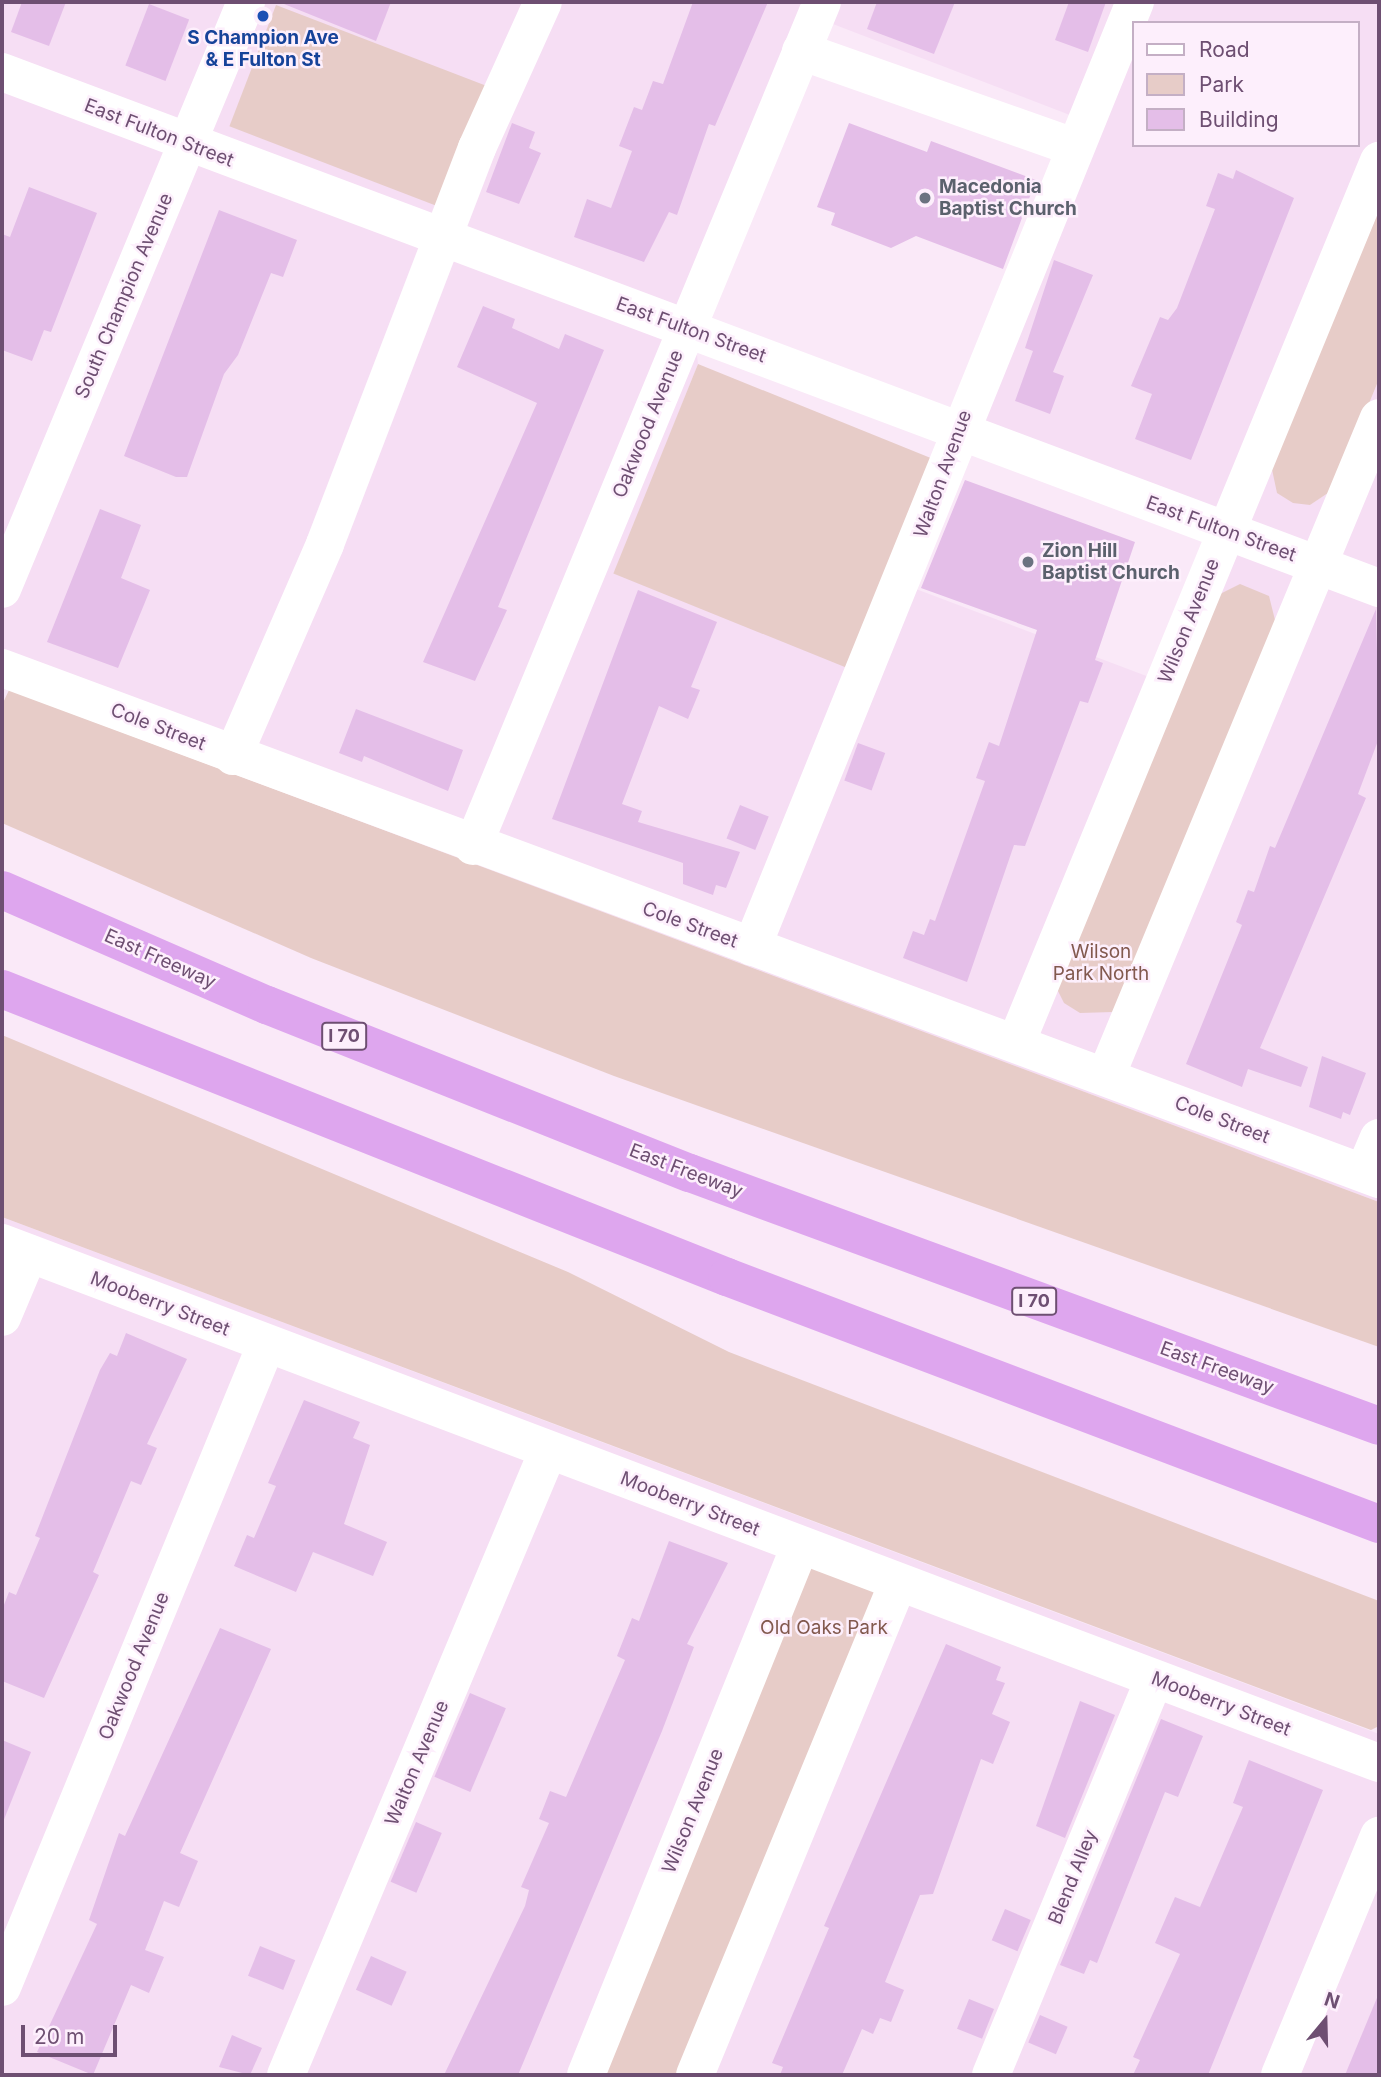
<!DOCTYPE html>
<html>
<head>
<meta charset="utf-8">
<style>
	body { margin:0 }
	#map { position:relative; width:1381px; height:2077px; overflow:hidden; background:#fae9f8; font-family:Inter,sans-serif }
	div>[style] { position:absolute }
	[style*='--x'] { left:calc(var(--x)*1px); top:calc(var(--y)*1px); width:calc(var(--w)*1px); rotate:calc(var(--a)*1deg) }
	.residential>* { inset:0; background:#f6def4 }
	.green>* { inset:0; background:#e7ccc8; transform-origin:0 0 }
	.building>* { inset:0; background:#e4bee8; transform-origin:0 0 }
	.minor>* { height:38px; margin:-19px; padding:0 19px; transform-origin:19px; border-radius:19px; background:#fff }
	.highway>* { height:38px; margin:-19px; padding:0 19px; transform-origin:19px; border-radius:19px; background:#dea6ee }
	.dots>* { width:19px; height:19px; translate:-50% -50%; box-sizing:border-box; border:4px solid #fdeffc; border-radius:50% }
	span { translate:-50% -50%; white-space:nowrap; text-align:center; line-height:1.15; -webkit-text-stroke:5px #fdeffc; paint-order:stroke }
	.shield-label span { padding:2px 5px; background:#fdeffc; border:2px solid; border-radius:5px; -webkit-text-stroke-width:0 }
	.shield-label { font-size:18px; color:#6e4f72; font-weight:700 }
	.transit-label { font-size:19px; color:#164399; font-weight:700 }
	.street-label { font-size:19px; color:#6e4f72 }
	.worship-label { font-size:19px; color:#5b616d; font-weight:700 }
	.left { translate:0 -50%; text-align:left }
	.park-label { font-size:19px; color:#82594e }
	.frame { position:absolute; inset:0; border:4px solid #6e4f72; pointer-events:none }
	.legend { position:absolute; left:1132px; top:21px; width:228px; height:126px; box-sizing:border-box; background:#fdeffc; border:2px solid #c4afc5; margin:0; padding:9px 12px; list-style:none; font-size:21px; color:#6e4f72 }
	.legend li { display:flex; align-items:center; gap:14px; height:35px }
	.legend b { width:35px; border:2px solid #c4afc5 }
	.north { position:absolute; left:1290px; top:1986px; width:70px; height:70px; -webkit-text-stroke:5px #fdeffc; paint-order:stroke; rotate:19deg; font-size:19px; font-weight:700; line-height:28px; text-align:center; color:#6e4f72 }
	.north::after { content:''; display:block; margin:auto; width:24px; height:32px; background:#6e4f72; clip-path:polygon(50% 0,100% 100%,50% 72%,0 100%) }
	.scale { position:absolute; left:21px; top:2025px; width:96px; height:32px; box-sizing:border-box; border:4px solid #6e4f72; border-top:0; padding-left:9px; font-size:21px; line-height:24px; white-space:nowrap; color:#6e4f72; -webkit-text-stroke:5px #fdeffc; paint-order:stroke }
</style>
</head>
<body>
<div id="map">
	<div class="residential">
		<div style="clip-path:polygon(evenodd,2px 2px,1379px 2px,1379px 195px,1278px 493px,1310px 505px,1334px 489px,1379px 379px,1379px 1202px,2px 687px,2px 2px,812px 16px,1088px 122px,965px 430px,1231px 528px,1165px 683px,884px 577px,615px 574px,698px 364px,693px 318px,812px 16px,2px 2px,1134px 23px,1358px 23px,1358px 145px,1134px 145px,1134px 23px)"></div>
		<div style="clip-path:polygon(2px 1217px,1379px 1734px,1379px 2075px,2px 2075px)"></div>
	</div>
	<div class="green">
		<div style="left:276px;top:5px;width:230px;height:130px;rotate:21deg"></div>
		<div style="clip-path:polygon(1379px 195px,1379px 379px,1334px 489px,1310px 505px,1293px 503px,1277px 493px,1270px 460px)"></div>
		<div style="left:698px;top:364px;width:251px;height:226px;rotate:22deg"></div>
		<div style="clip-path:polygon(1240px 584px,1269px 596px,1277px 628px,1113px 1012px,1080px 1013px,1064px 1003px,1057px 989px,1214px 597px)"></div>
		<div style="clip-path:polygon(9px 690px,1379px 1202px,1379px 1347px,614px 1076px,311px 958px,2px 823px,2px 705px)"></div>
		<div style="clip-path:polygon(2px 1035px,568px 1272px,729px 1352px,1379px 1601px,1379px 1726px,1371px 1730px,2px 1217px)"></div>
		<div style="left:804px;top:1559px;width:91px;height:558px;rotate:21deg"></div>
	</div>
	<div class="building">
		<div style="clip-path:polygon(22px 2px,66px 2px,49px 46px,11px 32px)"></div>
		<div style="clip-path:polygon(279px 2px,391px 2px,376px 41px)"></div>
		<div style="clip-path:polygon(693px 2px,768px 2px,715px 126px,709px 124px,677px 215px,669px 212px,644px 262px,574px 237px,587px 199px,611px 208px,632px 151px,619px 146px,634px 107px,642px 110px,653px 81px,663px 84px)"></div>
		<div style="clip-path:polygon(877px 2px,955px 2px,934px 54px,867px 29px)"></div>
		<div style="clip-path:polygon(1069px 2px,1106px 2px,1088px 52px,1055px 40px)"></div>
		<div style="left:149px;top:4px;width:43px;height:66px;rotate:21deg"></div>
		<div style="clip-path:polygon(512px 123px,535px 132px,529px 148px,541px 153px,519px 204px,486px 192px)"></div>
		<div style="clip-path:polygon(849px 123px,927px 152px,931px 141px,1036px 180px,1003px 269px,916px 236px,891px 248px,831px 225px,835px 213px,817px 207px)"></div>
		<div style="clip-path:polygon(1236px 170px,1294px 198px,1191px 460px,1135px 439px,1152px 394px,1131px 386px,1160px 317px,1168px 320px,1177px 308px,1215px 209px,1206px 206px,1218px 173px,1233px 179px)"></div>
		<div style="clip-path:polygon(29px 187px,97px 213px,51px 332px,44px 330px,32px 361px,2px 350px,2px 234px,10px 237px)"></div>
		<div style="clip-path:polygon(219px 210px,297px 240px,283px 277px,271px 273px,238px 355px,224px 374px,187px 477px,176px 477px,124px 456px)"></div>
		<div style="clip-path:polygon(1054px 260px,1093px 275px,1053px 372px,1064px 376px,1050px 414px,1015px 401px,1033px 351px,1025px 348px)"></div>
		<div style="clip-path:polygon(483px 306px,515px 319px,512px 328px,559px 349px,565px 334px,604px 350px,498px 607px,507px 610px,475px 681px,423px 662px,537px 403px,457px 367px)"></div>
		<div style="clip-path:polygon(965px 480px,1135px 542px,1095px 660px,1103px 663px,1088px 703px,1080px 701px,1025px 846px,1014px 845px,967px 982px,903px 958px,913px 931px,924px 935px,930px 919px,935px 921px,985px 781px,976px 778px,989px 742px,999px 746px,1037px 630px,921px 588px)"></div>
		<div style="clip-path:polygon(100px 509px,141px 525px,121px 578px,150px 590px,118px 668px,47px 642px)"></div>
		<div style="clip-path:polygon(638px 590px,717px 622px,691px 687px,700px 690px,688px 719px,659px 706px,622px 804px,642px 811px,638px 822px,740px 852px,726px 888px,716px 885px,713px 895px,683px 884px,683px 863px,552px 819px)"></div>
		<div style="clip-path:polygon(1376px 609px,1379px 738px,1358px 794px,1366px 798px,1260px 1048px,1308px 1067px,1301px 1087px,1248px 1069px,1242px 1087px,1186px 1064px,1242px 925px,1236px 922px,1248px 890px,1254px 892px,1270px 846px,1275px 848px)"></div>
		<div style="clip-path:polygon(356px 709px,463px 750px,448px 791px,364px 756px,362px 762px,339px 753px)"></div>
		<div style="left:858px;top:743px;width:29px;height:40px;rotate:20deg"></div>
		<div style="left:740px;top:805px;width:31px;height:36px;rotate:22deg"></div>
		<div style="clip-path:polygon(1322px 1056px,1366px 1073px,1350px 1115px,1343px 1112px,1341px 1119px,1309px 1107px)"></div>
		<div style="clip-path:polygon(126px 1333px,187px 1359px,147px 1444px,157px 1448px,141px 1485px,131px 1481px,93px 1572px,99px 1575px,44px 1698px,2px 1681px,2px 1610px,9px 1592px,16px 1595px,40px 1538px,35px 1536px,100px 1370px,110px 1353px,117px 1356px)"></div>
		<div style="clip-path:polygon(304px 1400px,360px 1422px,353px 1438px,370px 1445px,344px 1524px,387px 1542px,373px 1576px,313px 1552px,296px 1592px,234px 1566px,247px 1535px,254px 1538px,276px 1486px,268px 1483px)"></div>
		<div style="clip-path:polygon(669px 1541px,728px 1563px,687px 1644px,694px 1647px,662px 1731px,518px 2075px,444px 2075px,525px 1906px,529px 1890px,521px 1887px,549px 1823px,539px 1819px,550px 1791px,566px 1797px,625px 1660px,617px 1656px,632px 1618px,639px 1621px)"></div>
		<div style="clip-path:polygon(220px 1628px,271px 1649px,180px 1853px,198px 1861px,179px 1907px,164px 1901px,145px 1950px,164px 1957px,149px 1993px,131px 1985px,93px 2075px,37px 2052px,97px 1924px,89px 1920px,119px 1833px,125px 1836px)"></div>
		<div style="clip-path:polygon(946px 1644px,1001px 1667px,996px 1680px,1005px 1683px,992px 1714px,1010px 1722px,993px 1764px,981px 1759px,933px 1894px,920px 1895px,885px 1982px,904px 1990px,891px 2022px,880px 2018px,873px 2034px,862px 2029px,842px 2075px,780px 2075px,783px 2067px,772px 2063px,829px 1928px,824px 1926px)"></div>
		<div style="left:470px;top:1693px;width:39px;height:91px;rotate:23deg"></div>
		<div style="clip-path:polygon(1080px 1701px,1115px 1715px,1065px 1838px,1036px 1826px)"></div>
		<div style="clip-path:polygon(1161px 1719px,1203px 1736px,1178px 1797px,1165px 1792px,1097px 1963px,1090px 1960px,1084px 1974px,1060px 1965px)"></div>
		<div style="clip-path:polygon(2px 1740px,31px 1752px,3px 1822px,2px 1822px)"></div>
		<div style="clip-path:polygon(1249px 1760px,1323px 1790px,1208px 2075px,1133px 2075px,1140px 2060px,1133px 2057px,1180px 1954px,1155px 1943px,1175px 1897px,1200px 1907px,1243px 1807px,1233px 1803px)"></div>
		<div style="left:416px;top:1822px;width:28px;height:65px;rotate:23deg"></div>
		<div style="left:1005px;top:1909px;width:28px;height:34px;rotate:23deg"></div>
		<div style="left:260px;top:1946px;width:38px;height:32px;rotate:22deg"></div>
		<div style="left:371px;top:1956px;width:39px;height:37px;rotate:24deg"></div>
		<div style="clip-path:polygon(1379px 1993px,1379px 2075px,1345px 2075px)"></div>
		<div style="left:969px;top:1999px;width:27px;height:32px;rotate:22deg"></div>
		<div style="left:1040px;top:2015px;width:30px;height:30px;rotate:23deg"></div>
		<div style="clip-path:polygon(232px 2035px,262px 2048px,250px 2075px,219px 2067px)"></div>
	</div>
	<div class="minor">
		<div style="--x:801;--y:51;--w:288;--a:19.4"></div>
		<div style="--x:2;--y:72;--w:1471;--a:20.54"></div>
		<div style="--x:2;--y:589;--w:636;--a:-67.43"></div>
		<div style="--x:2;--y:668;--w:1469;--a:20.36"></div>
		<div style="--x:233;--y:756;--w:231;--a:-66.5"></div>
		<div style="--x:325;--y:544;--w:424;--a:-69"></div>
		<div style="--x:477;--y:148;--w:160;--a:-65.7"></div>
		<div style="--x:473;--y:846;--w:913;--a:-67.53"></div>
		<div style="--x:752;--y:947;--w:1020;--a:-67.94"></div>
		<div style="--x:1016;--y:1043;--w:954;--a:-67.63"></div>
		<div style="--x:1106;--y:1076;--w:712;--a:-67.47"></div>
		<div style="--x:1364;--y:1173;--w:38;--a:-67"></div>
		<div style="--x:2;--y:1243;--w:1472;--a:20.69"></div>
		<div style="--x:2;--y:1317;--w:69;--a:-67.1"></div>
		<div style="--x:2;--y:1987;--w:694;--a:-67.65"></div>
		<div style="--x:286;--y:2075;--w:677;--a:-67.22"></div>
		<div style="--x:586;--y:2075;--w:571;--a:-67.97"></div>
		<div style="--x:695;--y:2075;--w:532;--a:-67.58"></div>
		<div style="--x:991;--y:2075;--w:428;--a:-67.6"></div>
		<div style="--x:1280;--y:2075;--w:259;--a:-67.5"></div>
	</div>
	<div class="highway">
		<div style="--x:2;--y:890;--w:289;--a:23.5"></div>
		<div style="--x:267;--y:1005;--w:455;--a:21.7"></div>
		<div style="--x:690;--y:1173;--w:734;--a:20.16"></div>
		<div style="--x:2;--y:989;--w:780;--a:21.67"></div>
		<div style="--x:727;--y:1277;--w:697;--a:20.75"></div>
	</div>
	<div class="dots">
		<div style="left:263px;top:16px;background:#1a4fb4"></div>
		<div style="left:925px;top:198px;background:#6b7280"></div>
		<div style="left:1028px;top:562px;background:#6b7280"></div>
	</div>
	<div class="shield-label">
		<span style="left:344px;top:1036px">I 70</span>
		<span style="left:1034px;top:1301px">I 70</span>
	</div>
	<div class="transit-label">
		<span style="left:263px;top:49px">S Champion Ave<br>&amp; E Fulton St</span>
	</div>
	<div class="street-label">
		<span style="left:159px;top:133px;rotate:21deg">East Fulton Street</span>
		<span style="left:124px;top:296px;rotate:-67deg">South Champion Avenue</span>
		<span style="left:691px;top:330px;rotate:20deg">East Fulton Street</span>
		<span style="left:648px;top:424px;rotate:-68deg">Oakwood Avenue</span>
		<span style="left:943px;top:474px;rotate:-70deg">Walton Avenue</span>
		<span style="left:1221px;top:529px;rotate:20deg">East Fulton Street</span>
		<span style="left:1189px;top:621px;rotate:-68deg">Wilson Avenue</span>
		<span style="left:158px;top:727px;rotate:21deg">Cole Street</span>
		<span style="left:690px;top:925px;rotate:20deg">Cole Street</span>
		<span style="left:160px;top:959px;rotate:24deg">East Freeway</span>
		<span style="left:1222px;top:1120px;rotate:21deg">Cole Street</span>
		<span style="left:686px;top:1171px;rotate:21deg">East Freeway</span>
		<span style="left:160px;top:1304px;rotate:21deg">Mooberry Street</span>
		<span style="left:1217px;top:1368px;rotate:20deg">East Freeway</span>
		<span style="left:690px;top:1504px;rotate:21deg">Mooberry Street</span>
		<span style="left:134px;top:1666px;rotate:-68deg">Oakwood Avenue</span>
		<span style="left:1221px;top:1704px;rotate:21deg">Mooberry Street</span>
		<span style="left:417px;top:1763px;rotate:-67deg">Walton Avenue</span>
		<span style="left:693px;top:1811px;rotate:-68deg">Wilson Avenue</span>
		<span style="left:1073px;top:1877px;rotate:-68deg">Blend Alley</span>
	</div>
	<div class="worship-label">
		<span class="left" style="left:939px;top:198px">Macedonia<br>Baptist Church</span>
		<span class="left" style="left:1042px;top:562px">Zion Hill<br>Baptist Church</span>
	</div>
	<div class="park-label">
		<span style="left:1101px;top:963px">Wilson<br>Park North</span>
		<span style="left:824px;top:1628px">Old Oaks Park</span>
	</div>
	<div class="frame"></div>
	<ul class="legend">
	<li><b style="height:9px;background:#fff"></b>Road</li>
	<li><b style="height:19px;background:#e7ccc8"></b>Park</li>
	<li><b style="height:19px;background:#e4bee8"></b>Building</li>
	</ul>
	<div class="north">N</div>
	<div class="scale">20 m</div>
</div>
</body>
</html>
